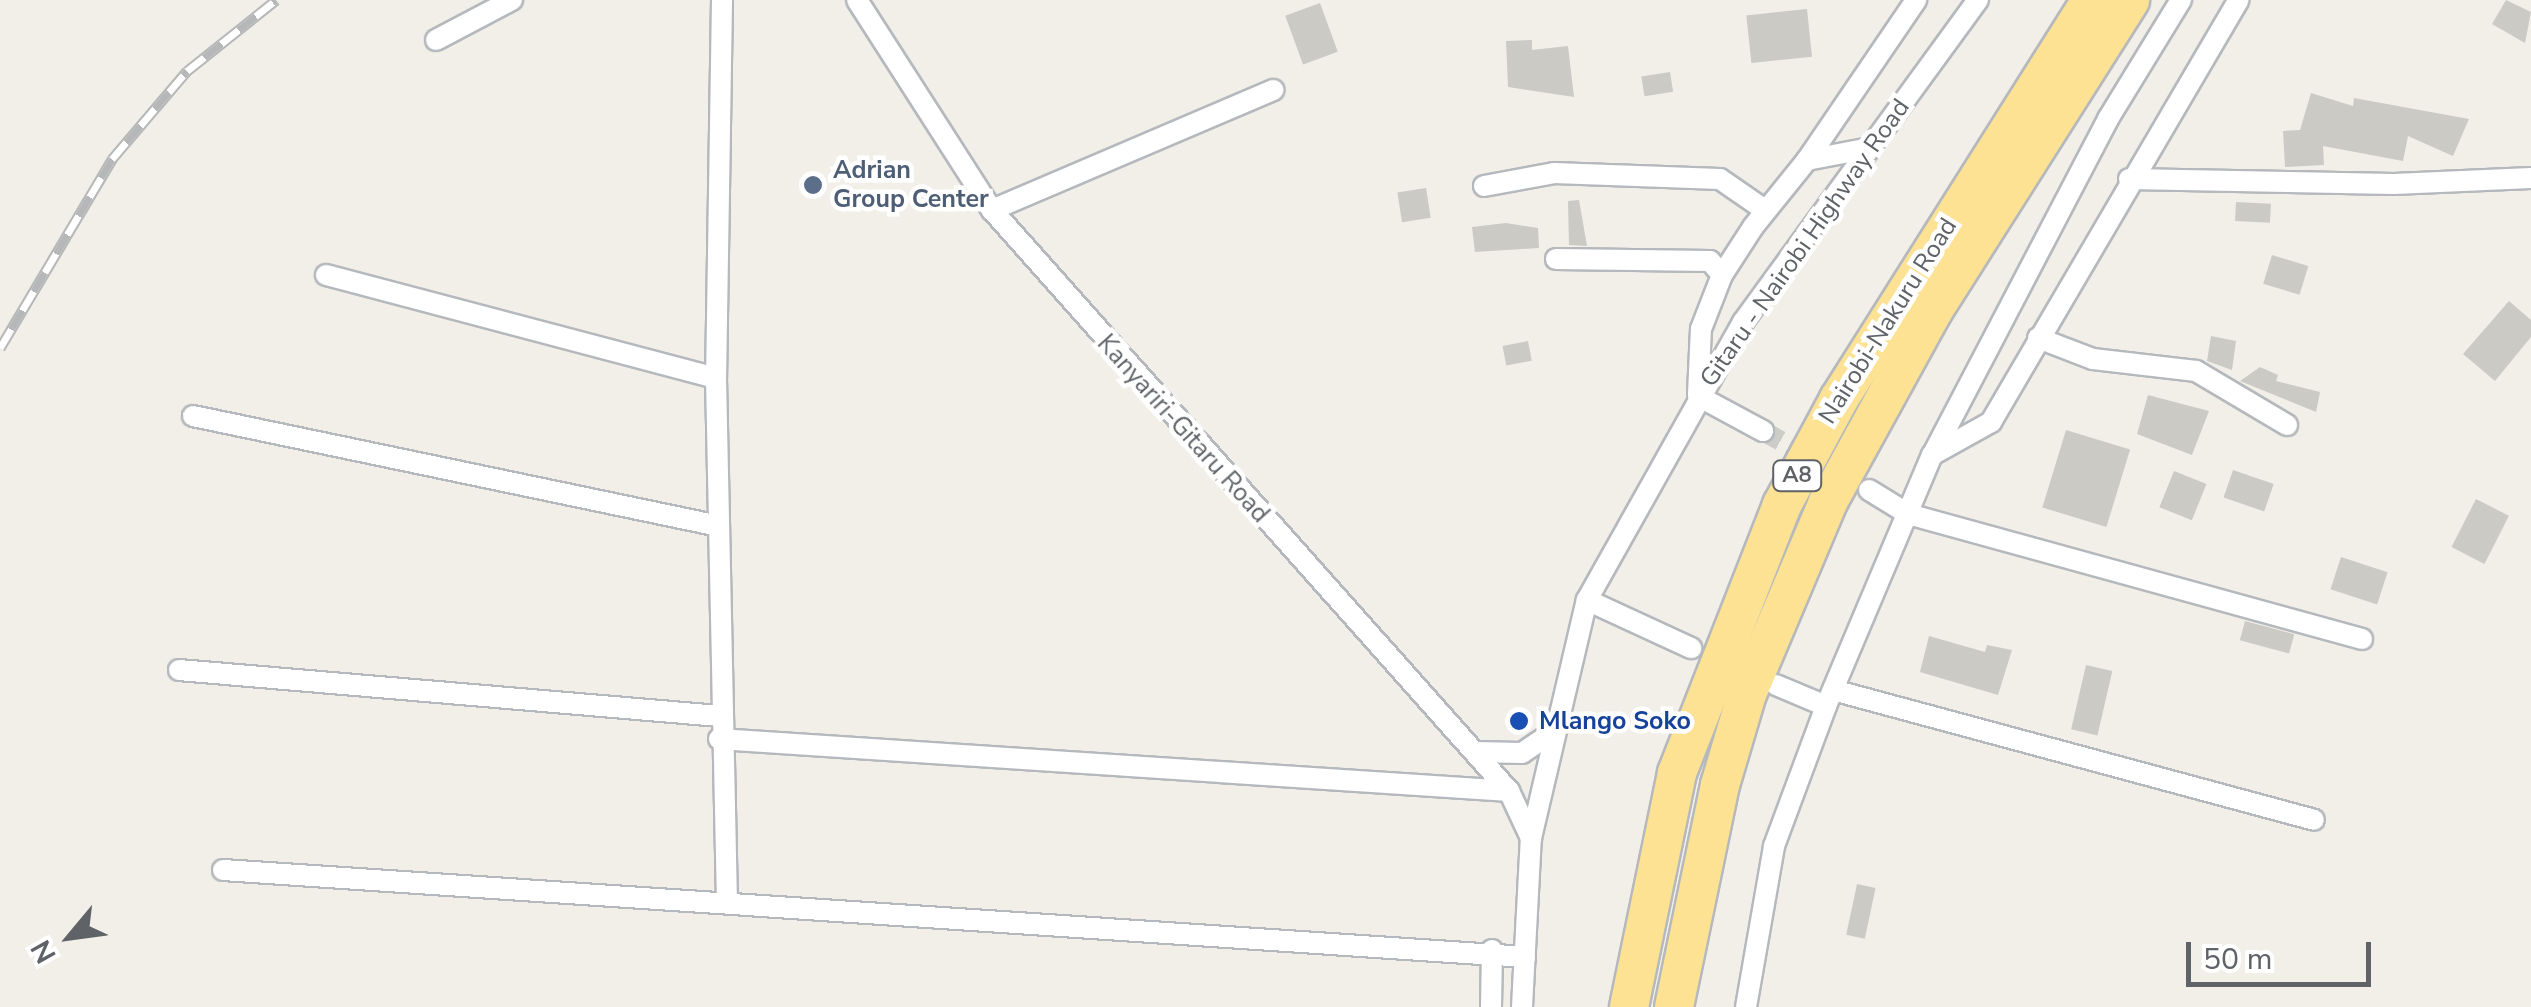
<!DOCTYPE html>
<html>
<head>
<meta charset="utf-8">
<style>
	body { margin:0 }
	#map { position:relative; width:2531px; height:1007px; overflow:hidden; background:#f1efe8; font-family:"Nunito Sans",sans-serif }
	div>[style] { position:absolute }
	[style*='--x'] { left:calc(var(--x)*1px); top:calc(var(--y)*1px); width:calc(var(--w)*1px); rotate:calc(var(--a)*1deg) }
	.building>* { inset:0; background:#cccac5; transform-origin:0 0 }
	.street-tunnel>* { height:20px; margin-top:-10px; transform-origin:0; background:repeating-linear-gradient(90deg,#ccccc8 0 20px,transparent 0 30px) }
	.roads { filter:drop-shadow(2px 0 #b5b8bc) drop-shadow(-2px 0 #b5b8bc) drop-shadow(0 2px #b5b8bc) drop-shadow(0 -2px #b5b8bc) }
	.street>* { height:20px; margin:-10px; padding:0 10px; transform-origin:10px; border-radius:10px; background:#fff }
	.highway>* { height:38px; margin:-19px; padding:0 19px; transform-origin:19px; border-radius:19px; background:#fde293 }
	.rail>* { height:11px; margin-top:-5.5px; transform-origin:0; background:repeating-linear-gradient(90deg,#fff 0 22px,#b6b7b8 0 44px); box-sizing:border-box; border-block:2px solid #b6b7b8 }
	.dots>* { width:28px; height:28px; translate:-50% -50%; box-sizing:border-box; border:5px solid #fff; border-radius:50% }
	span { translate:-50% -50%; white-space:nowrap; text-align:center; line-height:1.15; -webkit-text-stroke:9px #fff; paint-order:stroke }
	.shield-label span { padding:2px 8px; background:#fff; border:2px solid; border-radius:8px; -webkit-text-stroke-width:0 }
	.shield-label { font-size:22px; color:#5f6368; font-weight:700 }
	.service-label { font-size:25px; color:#4e5e75; font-weight:700 }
	.left { translate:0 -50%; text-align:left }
	.street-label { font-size:25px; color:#5f6368 }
	.transit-label { font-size:25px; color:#164399; font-weight:700 }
	.north { position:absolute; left:20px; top:887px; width:100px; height:100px; -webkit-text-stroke:8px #fff; paint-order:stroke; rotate:241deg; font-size:28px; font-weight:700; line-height:40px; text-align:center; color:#5f6368 }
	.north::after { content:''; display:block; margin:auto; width:35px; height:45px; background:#5f6368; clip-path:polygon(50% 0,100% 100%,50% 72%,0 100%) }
	.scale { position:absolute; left:2186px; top:942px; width:185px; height:45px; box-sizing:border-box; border:5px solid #5f6368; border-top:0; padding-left:12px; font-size:30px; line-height:35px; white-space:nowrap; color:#5f6368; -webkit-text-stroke:8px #fff; paint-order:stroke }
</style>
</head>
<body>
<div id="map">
	<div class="building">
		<div style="clip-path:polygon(2506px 0,2531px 12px,2525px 43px,2492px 24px)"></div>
		<div style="left:1320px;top:3px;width:52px;height:37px;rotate:70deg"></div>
		<div style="left:1807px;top:9px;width:48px;height:61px;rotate:84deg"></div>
		<div style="clip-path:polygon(1532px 40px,1532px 50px,1568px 46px,1574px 97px,1508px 87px,1506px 41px)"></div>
		<div style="left:1670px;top:72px;width:20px;height:29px;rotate:81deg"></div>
		<div style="clip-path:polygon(2311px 93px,2353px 106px,2354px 98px,2469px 119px,2453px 156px,2408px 136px,2403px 161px,2323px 146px,2324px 165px,2285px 167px,2283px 131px,2300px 130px)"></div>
		<div style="left:1426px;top:188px;width:30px;height:29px;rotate:81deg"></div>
		<div style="clip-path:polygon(1579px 200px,1587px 246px,1569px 245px,1568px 201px)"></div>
		<div style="left:2236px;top:202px;width:35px;height:19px;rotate:3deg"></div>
		<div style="clip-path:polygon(1506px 223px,1538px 228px,1539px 248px,1475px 252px,1472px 227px)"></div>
		<div style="left:2272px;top:255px;width:38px;height:30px;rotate:17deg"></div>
		<div style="clip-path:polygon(2509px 301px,2531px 320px,2531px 337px,2495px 381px,2463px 354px)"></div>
		<div style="clip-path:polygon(2211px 336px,2236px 341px,2232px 370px,2207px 361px)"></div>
		<div style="left:1528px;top:341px;width:20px;height:26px;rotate:79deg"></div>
		<div style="clip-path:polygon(2260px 367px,2278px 375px,2276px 381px,2320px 392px,2316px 412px,2240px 381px)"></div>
		<div style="clip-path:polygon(2148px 395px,2209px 411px,2192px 455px,2137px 434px)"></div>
		<div style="left:2066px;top:430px;width:67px;height:81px;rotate:17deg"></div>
		<div style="left:2233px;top:470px;width:43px;height:29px;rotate:19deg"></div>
		<div style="left:2174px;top:471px;width:35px;height:39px;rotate:22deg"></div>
		<div style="left:2476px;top:499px;width:37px;height:54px;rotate:27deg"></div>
		<div style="left:2341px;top:557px;width:49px;height:34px;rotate:18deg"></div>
		<div style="left:2245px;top:621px;width:51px;height:20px;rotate:15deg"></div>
		<div style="clip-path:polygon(1929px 636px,1985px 652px,1987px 645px,2012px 650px,1998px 695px,1920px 672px)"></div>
		<div style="left:2086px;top:665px;width:27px;height:66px;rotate:13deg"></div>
		<div style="left:1857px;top:884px;width:19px;height:52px;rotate:12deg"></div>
	</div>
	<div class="street-tunnel">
		<div style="--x:1763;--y:431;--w:57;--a:29.2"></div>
	</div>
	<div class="roads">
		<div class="street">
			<div style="--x:722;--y:0;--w:378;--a:90.9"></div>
			<div style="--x:716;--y:378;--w:524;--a:88.8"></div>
			<div style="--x:857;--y:0;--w:250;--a:57.3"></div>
			<div style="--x:992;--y:210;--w:778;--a:48.34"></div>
			<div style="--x:1509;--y:791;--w:52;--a:64.9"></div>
			<div style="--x:436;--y:40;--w:86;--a:-27.8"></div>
			<div style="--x:1807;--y:160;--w:194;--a:-55.7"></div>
			<div style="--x:2129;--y:179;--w:265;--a:1.1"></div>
			<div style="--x:2394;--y:184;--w:137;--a:-2.5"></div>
			<div style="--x:1484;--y:186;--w:71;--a:-10.5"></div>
			<div style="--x:1554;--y:173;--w:166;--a:2.1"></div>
			<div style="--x:1720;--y:179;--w:55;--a:34.6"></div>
			<div style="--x:992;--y:210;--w:306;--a:-23.1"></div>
			<div style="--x:1556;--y:259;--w:154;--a:0.7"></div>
			<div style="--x:1710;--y:261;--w:18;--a:49"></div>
			<div style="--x:326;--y:275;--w:403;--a:14.8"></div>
			<div style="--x:2038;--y:338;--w:59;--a:20.9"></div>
			<div style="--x:2093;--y:359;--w:104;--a:6.6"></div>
			<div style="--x:2196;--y:371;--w:106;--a:30.7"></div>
			<div style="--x:1698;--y:394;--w:65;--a:-87.4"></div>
			<div style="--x:1701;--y:329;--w:58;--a:-68.7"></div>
			<div style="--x:1722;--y:275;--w:57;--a:-57.1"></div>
			<div style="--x:1753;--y:227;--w:86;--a:-51.1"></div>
			<div style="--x:1807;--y:160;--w:64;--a:-10.8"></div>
			<div style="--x:1698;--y:396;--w:74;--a:28.3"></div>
			<div style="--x:193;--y:416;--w:537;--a:11.81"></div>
			<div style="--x:1933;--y:454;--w:378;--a:-62.4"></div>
			<div style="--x:2108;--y:119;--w:140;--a:-58.5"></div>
			<div style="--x:1869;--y:490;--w:46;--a:31.6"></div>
			<div style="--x:1908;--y:514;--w:471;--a:15.4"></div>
			<div style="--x:1587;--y:600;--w:115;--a:24.8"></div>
			<div style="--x:179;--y:670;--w:542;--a:4.87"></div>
			<div style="--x:1776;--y:685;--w:54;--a:22.8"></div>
			<div style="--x:1826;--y:706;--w:272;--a:-67.1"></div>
			<div style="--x:1932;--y:455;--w:68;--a:-29.2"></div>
			<div style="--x:1991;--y:422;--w:489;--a:-59.6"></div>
			<div style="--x:1833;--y:690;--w:498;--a:15.1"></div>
			<div style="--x:719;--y:739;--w:792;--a:3.77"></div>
			<div style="--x:1475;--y:752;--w:47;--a:1.2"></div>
			<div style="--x:1522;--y:753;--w:34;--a:-34"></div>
			<div style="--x:223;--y:870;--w:1305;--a:3.82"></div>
			<div style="--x:1491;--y:1007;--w:57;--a:-89"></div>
			<div style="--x:1522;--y:1007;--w:169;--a:-87"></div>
			<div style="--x:1531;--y:838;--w:244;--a:-76.8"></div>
			<div style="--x:1587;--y:600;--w:319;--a:-60.7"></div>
			<div style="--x:1743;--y:322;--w:399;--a:-53.9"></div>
			<div style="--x:1746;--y:1007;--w:163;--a:-80.1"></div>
			<div style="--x:1774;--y:846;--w:149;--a:-69.6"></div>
		</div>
		<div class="highway">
			<div style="--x:1629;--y:1007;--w:239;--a:-78.4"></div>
			<div style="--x:1677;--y:773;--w:288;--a:-68.6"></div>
			<div style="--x:1782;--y:505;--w:120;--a:-61.7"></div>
			<div style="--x:1839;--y:399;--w:472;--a:-57.7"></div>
			<div style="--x:1674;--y:1007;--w:227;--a:-78.3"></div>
			<div style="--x:1720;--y:785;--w:95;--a:-73.5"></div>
			<div style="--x:1747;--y:694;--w:208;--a:-67.1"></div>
			<div style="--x:1828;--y:502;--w:218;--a:-61.2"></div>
			<div style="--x:1933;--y:311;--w:368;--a:-57.6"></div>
		</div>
	</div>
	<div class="rail">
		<div style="--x:0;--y:348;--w:220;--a:-59.3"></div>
		<div style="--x:112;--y:159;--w:116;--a:-49.6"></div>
		<div style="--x:187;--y:71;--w:114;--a:-38.6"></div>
	</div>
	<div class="dots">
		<div style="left:813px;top:185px;background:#5c6f8a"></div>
		<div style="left:1519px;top:721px;background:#1a4fb4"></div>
	</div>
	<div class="shield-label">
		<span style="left:1797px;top:476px">A8</span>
	</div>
	<div class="service-label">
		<span class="left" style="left:833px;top:185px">Adrian<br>Group Center</span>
	</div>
	<div class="street-label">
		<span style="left:1805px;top:243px;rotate:-55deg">Gitaru - Nairobi Highway Road</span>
		<span style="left:1888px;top:321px;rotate:-58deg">Nairobi-Nakuru Road</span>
		<span style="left:1183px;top:429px;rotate:48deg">Kanyariri-Gitaru Road</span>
	</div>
	<div class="transit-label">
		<span class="left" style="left:1539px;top:721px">Mlango Soko</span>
	</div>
	<div class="north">N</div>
	<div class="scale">50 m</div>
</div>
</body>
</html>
